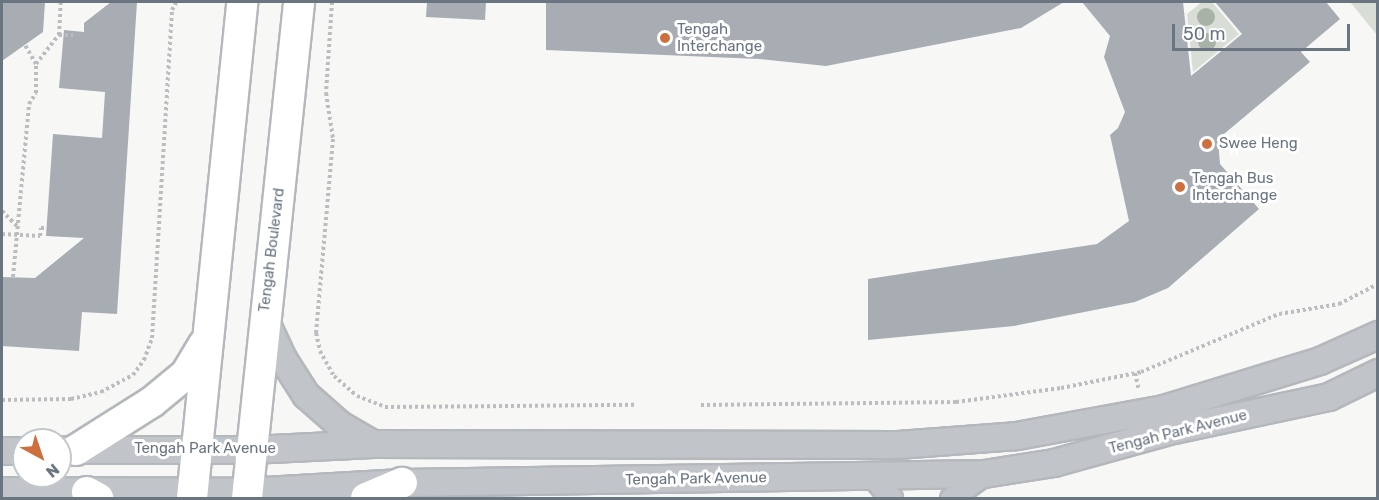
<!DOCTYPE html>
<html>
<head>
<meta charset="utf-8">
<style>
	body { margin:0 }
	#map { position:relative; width:1379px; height:500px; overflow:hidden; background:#f7f7f5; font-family:Rubik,sans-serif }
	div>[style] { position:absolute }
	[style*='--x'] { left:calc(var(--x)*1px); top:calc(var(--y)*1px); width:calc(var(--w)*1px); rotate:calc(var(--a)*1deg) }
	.green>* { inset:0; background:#d8ddd6 }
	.building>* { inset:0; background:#a7adb3 }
	.path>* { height:4px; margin-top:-2px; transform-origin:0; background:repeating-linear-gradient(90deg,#bbbdc0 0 3px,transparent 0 6px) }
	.roads { filter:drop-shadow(2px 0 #b4b8bc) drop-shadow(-2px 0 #b4b8bc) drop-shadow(0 2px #b4b8bc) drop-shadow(0 -2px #b4b8bc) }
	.minor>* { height:21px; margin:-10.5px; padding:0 10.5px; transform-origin:10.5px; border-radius:10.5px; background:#c1c4c8 }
	.tertiary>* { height:26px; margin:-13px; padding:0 13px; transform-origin:13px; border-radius:13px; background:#c1c4c8 }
	.secondary>* { height:30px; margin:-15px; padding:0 15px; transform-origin:15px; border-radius:15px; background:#fff }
	.trees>* { width:18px; height:18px; margin:-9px; border-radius:50%; background:#a9b2a7 }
	.dots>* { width:16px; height:16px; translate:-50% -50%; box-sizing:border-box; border:3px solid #fff; border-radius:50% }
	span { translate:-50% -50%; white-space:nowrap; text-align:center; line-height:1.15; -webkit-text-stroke:6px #fff; paint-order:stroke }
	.poi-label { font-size:15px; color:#6a7582 }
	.left { translate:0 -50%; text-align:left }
	.street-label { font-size:15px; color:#6a7582 }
	.frame { position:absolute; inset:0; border:3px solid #6a7582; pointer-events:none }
	.north { position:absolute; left:12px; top:428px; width:60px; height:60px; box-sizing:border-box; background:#fff; border:2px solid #c3c8cd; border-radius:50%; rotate:140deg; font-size:16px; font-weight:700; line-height:24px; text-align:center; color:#6a7582 }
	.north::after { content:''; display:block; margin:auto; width:21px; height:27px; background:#ce6f3e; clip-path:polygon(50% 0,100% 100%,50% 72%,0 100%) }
	.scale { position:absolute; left:1172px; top:24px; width:178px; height:27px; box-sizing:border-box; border:3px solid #6a7582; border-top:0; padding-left:8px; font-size:18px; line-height:21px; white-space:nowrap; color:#6a7582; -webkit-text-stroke:4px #fff; paint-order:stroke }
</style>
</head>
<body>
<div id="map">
	<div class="green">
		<div style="clip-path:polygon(1202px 2px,1212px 2px,1239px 34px,1193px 72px,1187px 14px)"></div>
		<div style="clip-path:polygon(1350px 2px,1377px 2px,1377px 35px)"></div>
	</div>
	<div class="building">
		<div style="clip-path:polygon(2px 2px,45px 2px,43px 32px,2px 61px)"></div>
		<div style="clip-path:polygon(111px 2px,137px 2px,117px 314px,82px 312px,79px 351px,2px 346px,2px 277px,35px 278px,84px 238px,46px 236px,53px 134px,102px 138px,105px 92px,59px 88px,64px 30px,84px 32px,84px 23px)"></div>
		<div style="clip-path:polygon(427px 2px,486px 2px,485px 20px,426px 17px)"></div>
		<div style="clip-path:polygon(546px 2px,1064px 2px,1021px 28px,826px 66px,759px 59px,546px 50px)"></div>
		<div style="clip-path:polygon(1082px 2px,1183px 2px,1191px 76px,1242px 34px,1215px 2px,1326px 2px,1340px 19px,1301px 52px,1310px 62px,1218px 139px,1220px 164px,1259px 209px,1168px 288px,1135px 302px,1014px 326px,868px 340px,868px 279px,1097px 244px,1129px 221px,1110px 135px,1118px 128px,1125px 112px,1104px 57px,1110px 36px)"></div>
	</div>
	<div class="path">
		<div style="--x:332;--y:2;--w:91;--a:93.8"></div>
		<div style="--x:326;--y:93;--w:47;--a:81.3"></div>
		<div style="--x:333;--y:139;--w:195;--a:95"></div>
		<div style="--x:316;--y:333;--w:18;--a:77"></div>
		<div style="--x:320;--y:351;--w:29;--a:61"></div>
		<div style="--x:334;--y:376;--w:30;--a:41"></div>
		<div style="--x:357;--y:396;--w:30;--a:21"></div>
		<div style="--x:385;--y:407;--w:251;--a:-0.5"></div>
		<div style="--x:59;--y:35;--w:14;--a:0"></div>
		<div style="--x:36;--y:64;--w:37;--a:-52"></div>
		<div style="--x:59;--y:35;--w:33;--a:-87"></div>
		<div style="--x:2;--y:211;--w:24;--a:45"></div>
		<div style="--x:2;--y:234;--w:38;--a:3"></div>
		<div style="--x:40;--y:236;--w:8;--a:-83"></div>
		<div style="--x:41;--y:228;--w:5;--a:0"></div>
		<div style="--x:13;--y:277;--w:174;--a:-84.7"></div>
		<div style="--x:29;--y:104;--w:13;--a:-58"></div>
		<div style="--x:36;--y:93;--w:29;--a:-90"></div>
		<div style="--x:36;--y:64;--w:22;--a:-120"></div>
		<div style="--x:1135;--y:373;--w:17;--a:77"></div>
		<div style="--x:2;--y:400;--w:69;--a:-0.8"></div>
		<div style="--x:71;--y:399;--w:31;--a:-13"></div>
		<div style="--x:101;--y:392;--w:36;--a:-28"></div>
		<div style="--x:133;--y:375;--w:19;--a:-54"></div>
		<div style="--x:144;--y:360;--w:23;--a:-70"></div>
		<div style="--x:152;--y:338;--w:329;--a:-86.5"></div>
		<div style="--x:172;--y:10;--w:9;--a:-63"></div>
		<div style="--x:701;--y:405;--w:255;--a:-0.7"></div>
		<div style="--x:956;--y:402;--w:106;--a:-7.6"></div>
		<div style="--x:1061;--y:388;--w:82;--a:-11.3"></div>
		<div style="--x:1141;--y:372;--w:150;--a:-22.8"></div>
		<div style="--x:1279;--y:314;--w:61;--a:-9.5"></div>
		<div style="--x:1339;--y:304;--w:44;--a:-27.1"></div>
	</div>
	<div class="roads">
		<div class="minor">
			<div style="--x:873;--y:477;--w:28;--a:49"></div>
			<div style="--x:951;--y:498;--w:41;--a:-36"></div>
		</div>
		<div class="tertiary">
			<div style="--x:264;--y:318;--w:45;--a:65.1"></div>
			<div style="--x:283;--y:359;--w:43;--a:57.4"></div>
			<div style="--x:306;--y:395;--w:45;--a:41.4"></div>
			<div style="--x:340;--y:425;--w:38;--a:30"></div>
			<div style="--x:60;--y:450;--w:191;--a:0"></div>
			<div style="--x:251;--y:450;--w:122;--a:-2.8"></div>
			<div style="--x:373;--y:444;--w:525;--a:0.11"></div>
			<div style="--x:898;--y:445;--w:119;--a:-4.3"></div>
			<div style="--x:1017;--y:436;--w:149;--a:-10.4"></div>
			<div style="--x:1164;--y:409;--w:163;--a:-17.1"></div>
			<div style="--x:1320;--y:361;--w:64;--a:-24.1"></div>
			<div style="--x:2;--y:451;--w:22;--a:0"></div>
			<div style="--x:2;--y:491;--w:245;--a:0.2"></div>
			<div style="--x:247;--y:492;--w:155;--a:-3.3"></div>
			<div style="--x:402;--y:483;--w:582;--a:-0.89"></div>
			<div style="--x:984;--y:474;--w:71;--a:-8.9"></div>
			<div style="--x:1054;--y:463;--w:124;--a:-15.4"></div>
			<div style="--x:1174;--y:430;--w:158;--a:-12"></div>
			<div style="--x:1329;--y:397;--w:55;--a:-26.1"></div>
		</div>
		<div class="secondary">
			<div style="--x:76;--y:450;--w:90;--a:-32.3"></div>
			<div style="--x:152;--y:402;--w:44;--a:-39.5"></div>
			<div style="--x:186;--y:374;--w:35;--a:-59"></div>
			<div style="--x:87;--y:492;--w:13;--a:29"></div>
			<div style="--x:192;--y:498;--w:499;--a:-84.2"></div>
			<div style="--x:247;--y:498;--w:499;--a:-84"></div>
			<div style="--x:366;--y:498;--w:39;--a:-23"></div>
		</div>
	</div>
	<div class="trees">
		<div style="left:1206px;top:17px"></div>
		<div style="left:1207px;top:42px"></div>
	</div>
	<div class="dots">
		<div style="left:665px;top:38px;background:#ce6f3e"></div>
		<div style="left:1207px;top:144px;background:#ce6f3e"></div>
		<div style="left:1180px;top:187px;background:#ce6f3e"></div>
	</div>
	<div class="poi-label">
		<span class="left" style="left:677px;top:38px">Tengah<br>Interchange</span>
		<span class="left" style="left:1219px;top:144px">Swee Heng</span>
		<span class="left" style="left:1192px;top:187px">Tengah Bus<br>Interchange</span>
	</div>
	<div class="street-label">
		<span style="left:272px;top:250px;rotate:-83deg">Tengah Boulevard</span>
		<span style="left:1178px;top:432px;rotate:-14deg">Tengah Park Avenue</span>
		<span style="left:205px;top:449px">Tengah Park Avenue</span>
		<span style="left:696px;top:479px;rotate:-1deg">Tengah Park Avenue</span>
	</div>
	<div class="frame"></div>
	<div class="north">N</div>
	<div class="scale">50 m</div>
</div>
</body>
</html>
